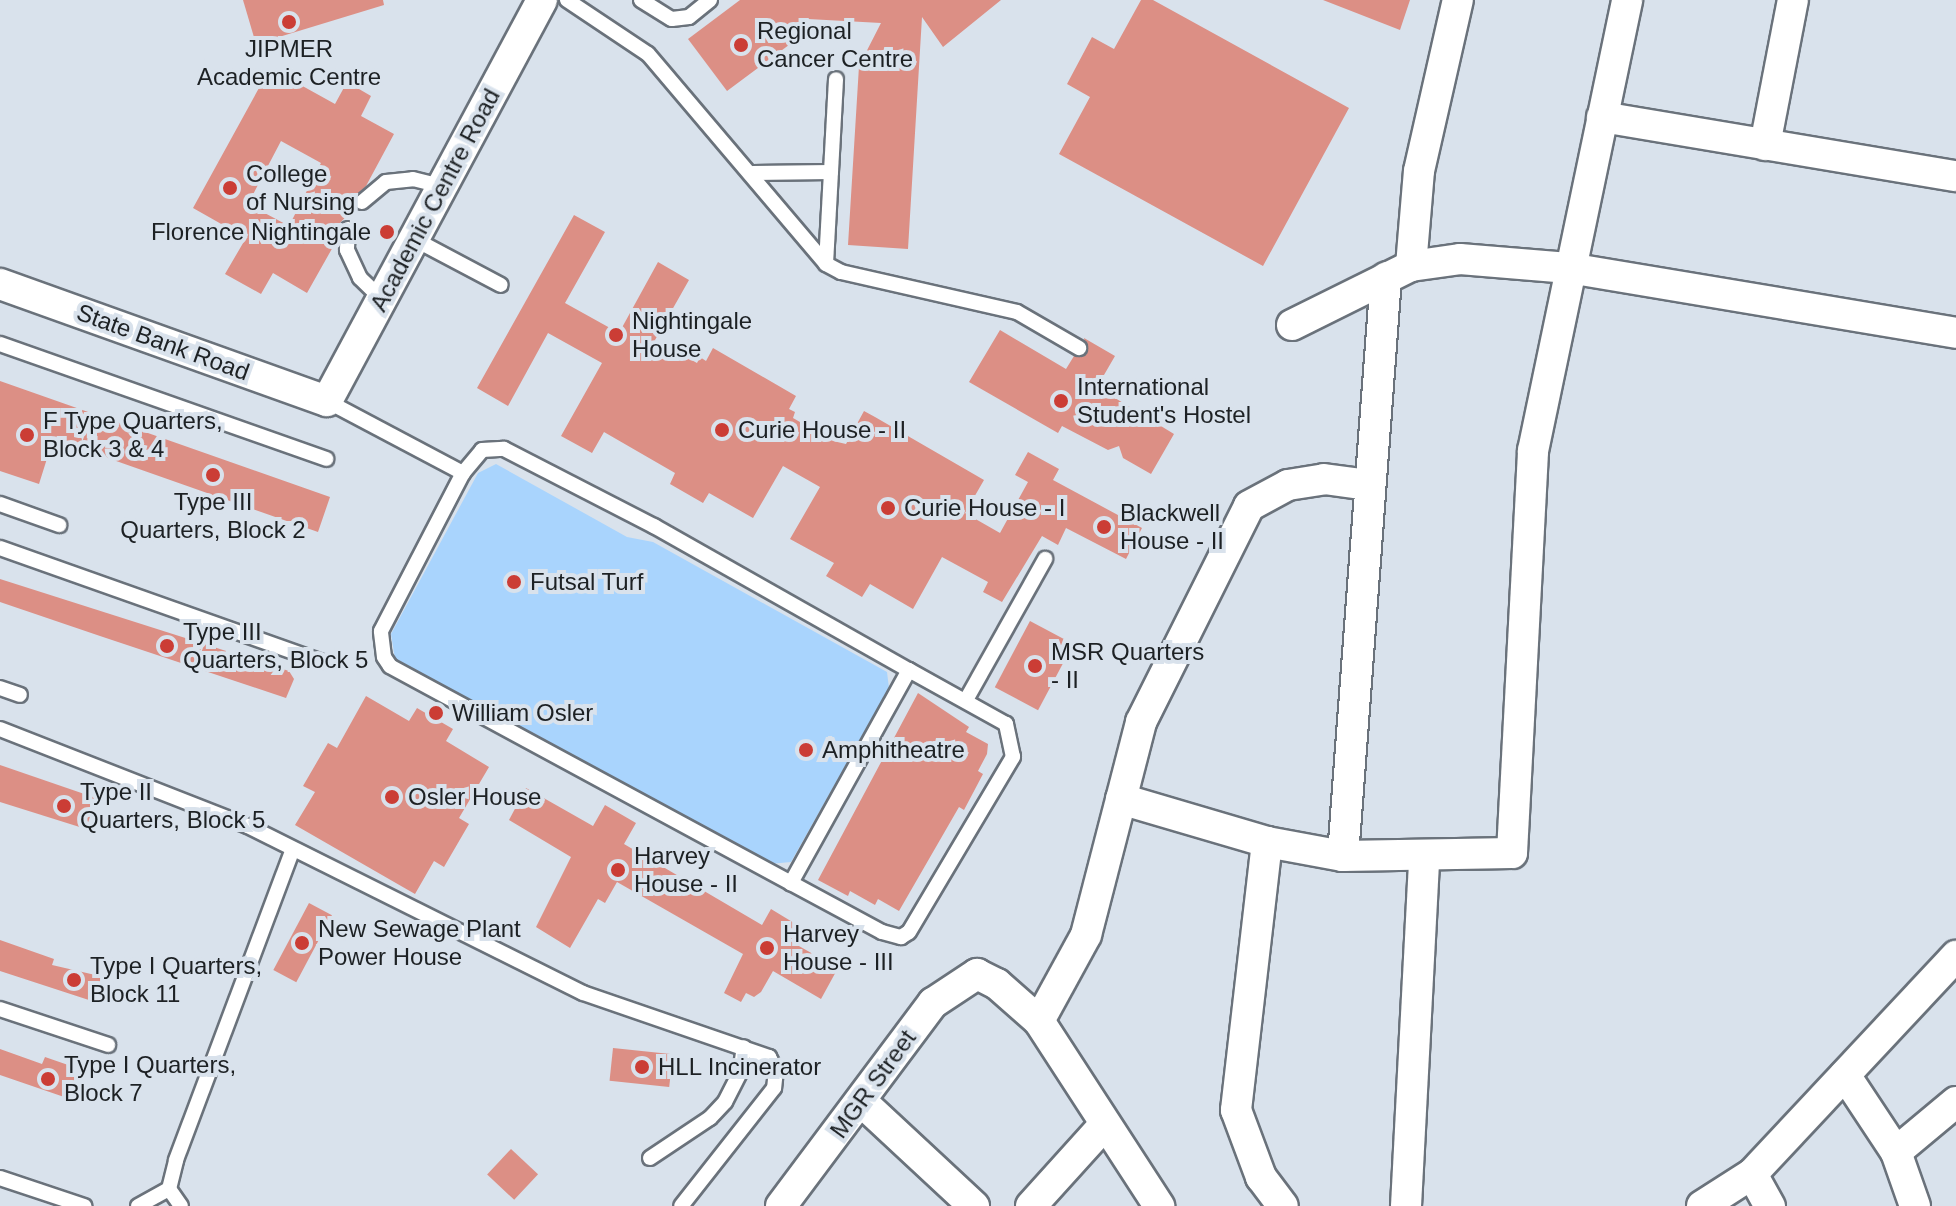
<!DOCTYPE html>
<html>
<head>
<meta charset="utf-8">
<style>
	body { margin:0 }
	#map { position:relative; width:1956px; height:1206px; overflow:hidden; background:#d9e2ec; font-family:Helvetica,sans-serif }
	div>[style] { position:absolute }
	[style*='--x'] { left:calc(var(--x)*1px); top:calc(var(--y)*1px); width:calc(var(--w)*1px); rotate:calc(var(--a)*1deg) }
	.green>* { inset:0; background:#a9d4fd }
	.building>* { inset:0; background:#dc8f85; transform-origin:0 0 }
	.roads { filter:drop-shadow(2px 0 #6a727b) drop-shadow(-2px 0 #6a727b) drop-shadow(0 2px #6a727b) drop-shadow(0 -2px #6a727b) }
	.service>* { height:14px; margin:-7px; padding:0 7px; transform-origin:7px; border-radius:7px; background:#fff }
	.minor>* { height:30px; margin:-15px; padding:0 15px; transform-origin:15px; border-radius:15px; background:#fff }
	.dots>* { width:22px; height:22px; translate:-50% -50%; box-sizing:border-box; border:4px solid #d9e2ec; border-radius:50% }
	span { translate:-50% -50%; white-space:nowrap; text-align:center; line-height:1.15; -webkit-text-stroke:8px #d9e2ec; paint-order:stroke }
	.poi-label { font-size:24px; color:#1d2124 }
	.left { translate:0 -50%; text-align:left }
	.right { translate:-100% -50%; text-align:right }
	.street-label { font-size:24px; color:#1d2124 }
</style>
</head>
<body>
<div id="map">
	<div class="green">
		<div style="clip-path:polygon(496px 464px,627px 537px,653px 542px,887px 672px,889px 688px,791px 862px,769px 864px,395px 659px,391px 634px,478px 473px)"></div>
	</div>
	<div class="building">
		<div style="clip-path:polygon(243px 0,383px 0,384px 5px,256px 44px)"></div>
		<div style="clip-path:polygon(740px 0,1001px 0,943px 47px,922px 17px,908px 249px,848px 245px,859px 66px,881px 23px,808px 19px,805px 33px,727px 91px,688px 39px)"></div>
		<div style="clip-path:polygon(1141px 0,1153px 0,1349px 108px,1263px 266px,1059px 154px,1090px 97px,1067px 84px,1092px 37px,1114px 49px)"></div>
		<div style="clip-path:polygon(1323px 0,1410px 0,1400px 30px)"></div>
		<div style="clip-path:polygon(evenodd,270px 68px,335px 104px,347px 82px,371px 96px,361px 116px,394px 134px,366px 186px,353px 198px,354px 208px,339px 224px,338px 238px,307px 293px,273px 273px,261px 294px,225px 274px,246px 238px,193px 208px,270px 68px,281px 141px,321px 163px,289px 226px,248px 204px,281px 141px)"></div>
		<div style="clip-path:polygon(574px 215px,605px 232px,565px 303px,619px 333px,658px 262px,689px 280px,655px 340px,697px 363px,700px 357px,706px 361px,713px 348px,796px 396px,789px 409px,795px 412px,793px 418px,833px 441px,846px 444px,864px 411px,875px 417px,984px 480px,965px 513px,1000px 533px,1028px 482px,1015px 475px,1028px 452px,1059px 469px,1053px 480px,1142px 528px,1126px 559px,1066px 528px,1058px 545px,1042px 536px,1002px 602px,983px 592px,988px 582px,942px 557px,913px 609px,870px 584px,862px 597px,826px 576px,834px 563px,790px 539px,820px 487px,783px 466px,753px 518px,709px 493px,703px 503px,670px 484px,675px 473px,604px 432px,592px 453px,561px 436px,602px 363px,548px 333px,508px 406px,477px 388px)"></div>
		<div style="clip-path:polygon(1000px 330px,1066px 369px,1074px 356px,1087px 354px,1084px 338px,1115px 356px,1097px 387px,1174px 434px,1151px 474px,1123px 458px,1119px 446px,1108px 450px,1062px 426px,1058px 433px,969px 382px)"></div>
		<div style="clip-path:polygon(0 381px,330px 497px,318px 532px,65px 443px,62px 453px,50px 449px,39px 484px,0 471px)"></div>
		<div style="clip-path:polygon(0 579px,289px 671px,294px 679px,286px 698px,100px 636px,0 602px)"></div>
		<div style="left:1030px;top:621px;width:49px;height:75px;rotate:28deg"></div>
		<div style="clip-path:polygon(918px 693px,969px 727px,966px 732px,988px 744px,987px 754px,978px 771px,983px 774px,964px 810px,959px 807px,899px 911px,878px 899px,875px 905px,850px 891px,848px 896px,818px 880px)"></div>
		<div style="clip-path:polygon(366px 696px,409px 721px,417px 708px,453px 729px,446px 741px,489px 767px,459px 818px,469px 824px,444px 867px,434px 861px,415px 894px,295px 825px,315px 792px,303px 786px,328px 743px,337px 748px)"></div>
		<div style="clip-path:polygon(0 765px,96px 798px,86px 829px,0 802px)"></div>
		<div style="clip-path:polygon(526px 788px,593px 826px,605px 805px,636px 823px,624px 844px,762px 925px,771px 909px,799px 926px,790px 941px,838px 968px,821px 999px,773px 971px,761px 992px,754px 997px,746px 993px,741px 1002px,724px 993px,743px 954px,617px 882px,605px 903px,598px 899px,570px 948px,536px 927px,571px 857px,509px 820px)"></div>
		<div style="left:309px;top:903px;width:26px;height:76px;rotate:28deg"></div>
		<div style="clip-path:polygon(0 940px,54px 959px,52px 965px,104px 977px,95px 1002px,0 971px)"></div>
		<div style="left:613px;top:1048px;width:60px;height:33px;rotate:6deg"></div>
		<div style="clip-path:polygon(0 1049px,42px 1064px,45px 1057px,71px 1066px,69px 1074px,78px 1077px,70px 1099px,0 1075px)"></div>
		<div style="left:511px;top:1149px;width:37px;height:35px;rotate:43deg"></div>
	</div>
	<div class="roads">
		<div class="service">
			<div style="--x:567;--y:0;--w:97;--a:33.7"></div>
			<div style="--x:648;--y:54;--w:275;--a:49.7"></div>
			<div style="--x:826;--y:264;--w:17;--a:28"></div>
			<div style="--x:841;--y:272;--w:180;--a:12.8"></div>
			<div style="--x:1017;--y:312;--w:72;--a:30.1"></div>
			<div style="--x:641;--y:0;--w:36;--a:32"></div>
			<div style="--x:672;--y:19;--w:17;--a:-7"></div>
			<div style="--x:689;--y:17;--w:27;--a:-39"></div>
			<div style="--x:753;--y:173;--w:78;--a:-0.7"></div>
			<div style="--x:362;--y:202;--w:31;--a:-40"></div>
			<div style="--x:386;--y:182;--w:27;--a:-6"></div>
			<div style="--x:413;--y:179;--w:30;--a:14"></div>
			<div style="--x:348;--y:229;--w:21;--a:93"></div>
			<div style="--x:347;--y:250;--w:31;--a:65"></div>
			<div style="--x:360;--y:278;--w:30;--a:44"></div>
			<div style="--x:414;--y:239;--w:98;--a:27.9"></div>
			<div style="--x:826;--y:264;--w:185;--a:-86.9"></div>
			<div style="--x:0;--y:344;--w:346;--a:19.4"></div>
			<div style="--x:327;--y:401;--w:154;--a:27.9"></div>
			<div style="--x:504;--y:449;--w:169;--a:27.2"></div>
			<div style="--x:654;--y:526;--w:293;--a:29.5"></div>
			<div style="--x:909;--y:670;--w:244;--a:119"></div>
			<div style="--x:791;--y:883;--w:456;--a:-151.6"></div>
			<div style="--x:390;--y:666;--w:11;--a:-124"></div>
			<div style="--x:384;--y:657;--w:26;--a:-97"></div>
			<div style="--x:381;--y:631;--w:178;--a:-62.6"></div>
			<div style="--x:463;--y:473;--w:30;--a:-50"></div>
			<div style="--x:482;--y:450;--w:22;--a:-3"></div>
			<div style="--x:0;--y:504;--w:63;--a:19.6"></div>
			<div style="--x:0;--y:548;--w:338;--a:19.5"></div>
			<div style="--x:0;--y:688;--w:21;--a:19"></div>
			<div style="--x:966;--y:700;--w:162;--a:-60.7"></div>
			<div style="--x:0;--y:729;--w:266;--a:21.4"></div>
			<div style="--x:248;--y:826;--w:374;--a:26.5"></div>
			<div style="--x:583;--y:993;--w:197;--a:19"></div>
			<div style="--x:769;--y:1057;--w:15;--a:62"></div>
			<div style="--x:776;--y:1070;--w:18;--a:96"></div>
			<div style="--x:774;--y:1088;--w:150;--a:128.2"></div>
			<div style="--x:791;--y:883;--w:103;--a:28.3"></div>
			<div style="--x:882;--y:932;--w:20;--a:15"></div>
			<div style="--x:901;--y:937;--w:9;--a:-32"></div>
			<div style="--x:909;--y:932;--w:204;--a:-59.3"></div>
			<div style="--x:1013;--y:757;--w:34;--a:-102"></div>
			<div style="--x:1006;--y:724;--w:111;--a:-150.9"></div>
			<div style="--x:0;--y:1009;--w:114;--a:18.4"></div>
			<div style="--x:650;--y:1158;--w:72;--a:-33.7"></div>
			<div style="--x:710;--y:1118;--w:22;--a:-47"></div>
			<div style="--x:725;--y:1102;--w:34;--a:-63"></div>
			<div style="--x:740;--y:1072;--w:25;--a:-81"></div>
			<div style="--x:0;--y:1178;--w:89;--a:18.4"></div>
			<div style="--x:138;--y:1206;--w:35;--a:-29"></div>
			<div style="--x:181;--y:1206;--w:21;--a:-125"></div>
			<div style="--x:169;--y:1189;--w:30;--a:-76"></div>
			<div style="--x:176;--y:1160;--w:332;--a:-69.4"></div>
		</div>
		<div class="minor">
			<div style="--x:1602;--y:117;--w:359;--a:9.5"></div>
			<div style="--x:1765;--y:145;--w:148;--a:-79.1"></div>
			<div style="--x:1411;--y:266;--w:95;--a:-85.2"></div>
			<div style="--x:1419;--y:171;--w:175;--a:-77.2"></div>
			<div style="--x:0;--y:284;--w:347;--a:19.7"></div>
			<div style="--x:327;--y:401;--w:455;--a:-61.8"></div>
			<div style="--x:1292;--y:325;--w:133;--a:-26.4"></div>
			<div style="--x:1411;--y:266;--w:49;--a:-8.1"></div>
			<div style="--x:1460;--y:259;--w:109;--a:4.7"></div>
			<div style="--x:1569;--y:268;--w:392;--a:9.5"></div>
			<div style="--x:1121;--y:799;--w:152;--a:16.4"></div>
			<div style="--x:1267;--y:842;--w:77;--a:10.4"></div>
			<div style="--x:1343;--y:856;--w:169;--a:-1"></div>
			<div style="--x:1512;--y:853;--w:403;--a:-87"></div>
			<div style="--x:1533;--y:451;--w:461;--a:-78.2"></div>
			<div style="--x:1267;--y:842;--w:270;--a:96.6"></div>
			<div style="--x:1236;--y:1110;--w:72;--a:69.5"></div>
			<div style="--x:1261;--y:1177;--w:36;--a:53"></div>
			<div style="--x:1343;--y:856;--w:580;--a:-85.75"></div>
			<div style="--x:1039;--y:1021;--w:98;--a:-61.3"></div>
			<div style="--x:1086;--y:935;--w:220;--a:-75.5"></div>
			<div style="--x:1141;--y:722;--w:241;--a:-63.4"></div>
			<div style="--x:1249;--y:506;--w:44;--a:-28.3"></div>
			<div style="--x:1288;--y:485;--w:36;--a:-9"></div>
			<div style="--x:1324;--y:479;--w:44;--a:7.8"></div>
			<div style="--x:1845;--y:1075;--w:92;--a:56.5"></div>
			<div style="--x:1896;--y:1152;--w:57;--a:70.6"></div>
			<div style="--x:862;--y:1102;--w:153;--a:42.9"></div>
			<div style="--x:1896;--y:1152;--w:78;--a:-39.8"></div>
			<div style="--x:1752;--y:1174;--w:37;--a:61"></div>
			<div style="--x:781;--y:1206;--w:254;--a:-53.2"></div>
			<div style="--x:933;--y:1003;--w:53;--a:-33.4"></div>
			<div style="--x:977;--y:974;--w:22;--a:27"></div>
			<div style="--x:997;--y:984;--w:56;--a:41.4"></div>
			<div style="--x:1039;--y:1021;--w:221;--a:57"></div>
			<div style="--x:1031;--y:1206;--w:110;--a:-47.9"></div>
			<div style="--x:1406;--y:1206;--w:348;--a:-87"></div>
			<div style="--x:1702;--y:1206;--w:59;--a:-32.6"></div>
			<div style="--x:1752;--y:1174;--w:299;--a:-46.9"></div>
		</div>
	</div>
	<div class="dots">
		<div style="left:289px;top:22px;background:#cb3d35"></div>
		<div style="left:741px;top:45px;background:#cb3d35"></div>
		<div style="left:230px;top:188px;background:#cb3d35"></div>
		<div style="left:387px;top:232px;background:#cb3d35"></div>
		<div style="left:616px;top:335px;background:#cb3d35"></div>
		<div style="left:1061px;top:401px;background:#cb3d35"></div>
		<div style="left:722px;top:430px;background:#cb3d35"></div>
		<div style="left:27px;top:435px;background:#cb3d35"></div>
		<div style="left:213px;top:475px;background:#cb3d35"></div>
		<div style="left:888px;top:508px;background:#cb3d35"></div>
		<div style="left:1104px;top:527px;background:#cb3d35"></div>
		<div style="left:514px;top:582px;background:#cb3d35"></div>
		<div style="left:167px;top:646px;background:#cb3d35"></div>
		<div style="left:1035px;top:666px;background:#cb3d35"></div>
		<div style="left:436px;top:713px;background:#cb3d35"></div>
		<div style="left:806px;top:750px;background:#cb3d35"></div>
		<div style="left:392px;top:797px;background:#cb3d35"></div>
		<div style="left:64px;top:806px;background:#cb3d35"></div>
		<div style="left:618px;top:870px;background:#cb3d35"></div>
		<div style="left:302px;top:943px;background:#cb3d35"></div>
		<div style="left:767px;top:948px;background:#cb3d35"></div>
		<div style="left:74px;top:980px;background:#cb3d35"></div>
		<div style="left:642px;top:1067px;background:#cb3d35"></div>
		<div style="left:48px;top:1079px;background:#cb3d35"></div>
	</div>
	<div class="poi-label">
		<span class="left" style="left:757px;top:45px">Regional<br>Cancer Centre</span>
		<span style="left:289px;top:63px">JIPMER<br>Academic Centre</span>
		<span class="left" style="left:246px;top:188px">College<br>of Nursing</span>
		<span class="right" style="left:371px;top:232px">Florence Nightingale</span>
		<span class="left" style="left:632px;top:335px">Nightingale<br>House</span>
		<span class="left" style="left:1077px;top:401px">International<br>Student's Hostel</span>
		<span class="left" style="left:43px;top:435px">F Type Quarters,<br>Block 3 &amp; 4</span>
		<span class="left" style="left:738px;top:430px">Curie House - II</span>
		<span style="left:213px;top:516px">Type III<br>Quarters, Block 2</span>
		<span class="left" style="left:904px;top:508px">Curie House - I</span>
		<span class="left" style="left:1120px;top:527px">Blackwell<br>House - II</span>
		<span class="left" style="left:530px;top:582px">Futsal Turf</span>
		<span class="left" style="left:183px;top:646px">Type III<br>Quarters, Block 5</span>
		<span class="left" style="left:1051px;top:666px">MSR Quarters<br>- II</span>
		<span class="left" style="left:452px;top:713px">William Osler</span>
		<span class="left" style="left:822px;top:750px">Amphitheatre</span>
		<span class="left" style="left:80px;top:806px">Type II<br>Quarters, Block 5</span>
		<span class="left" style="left:408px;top:797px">Osler House</span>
		<span class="left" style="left:634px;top:870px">Harvey<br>House - II</span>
		<span class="left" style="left:318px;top:943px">New Sewage Plant<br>Power House</span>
		<span class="left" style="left:783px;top:948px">Harvey<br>House - III</span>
		<span class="left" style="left:90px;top:980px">Type I Quarters,<br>Block 11</span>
		<span class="left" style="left:64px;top:1079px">Type I Quarters,<br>Block 7</span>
		<span class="left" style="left:658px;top:1067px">HLL Incinerator</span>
	</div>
	<div class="street-label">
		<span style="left:435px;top:200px;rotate:-62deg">Academic Centre Road</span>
		<span style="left:163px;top:342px;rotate:20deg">State Bank Road</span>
		<span style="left:873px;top:1084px;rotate:-54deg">MGR Street</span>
	</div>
</div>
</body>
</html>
